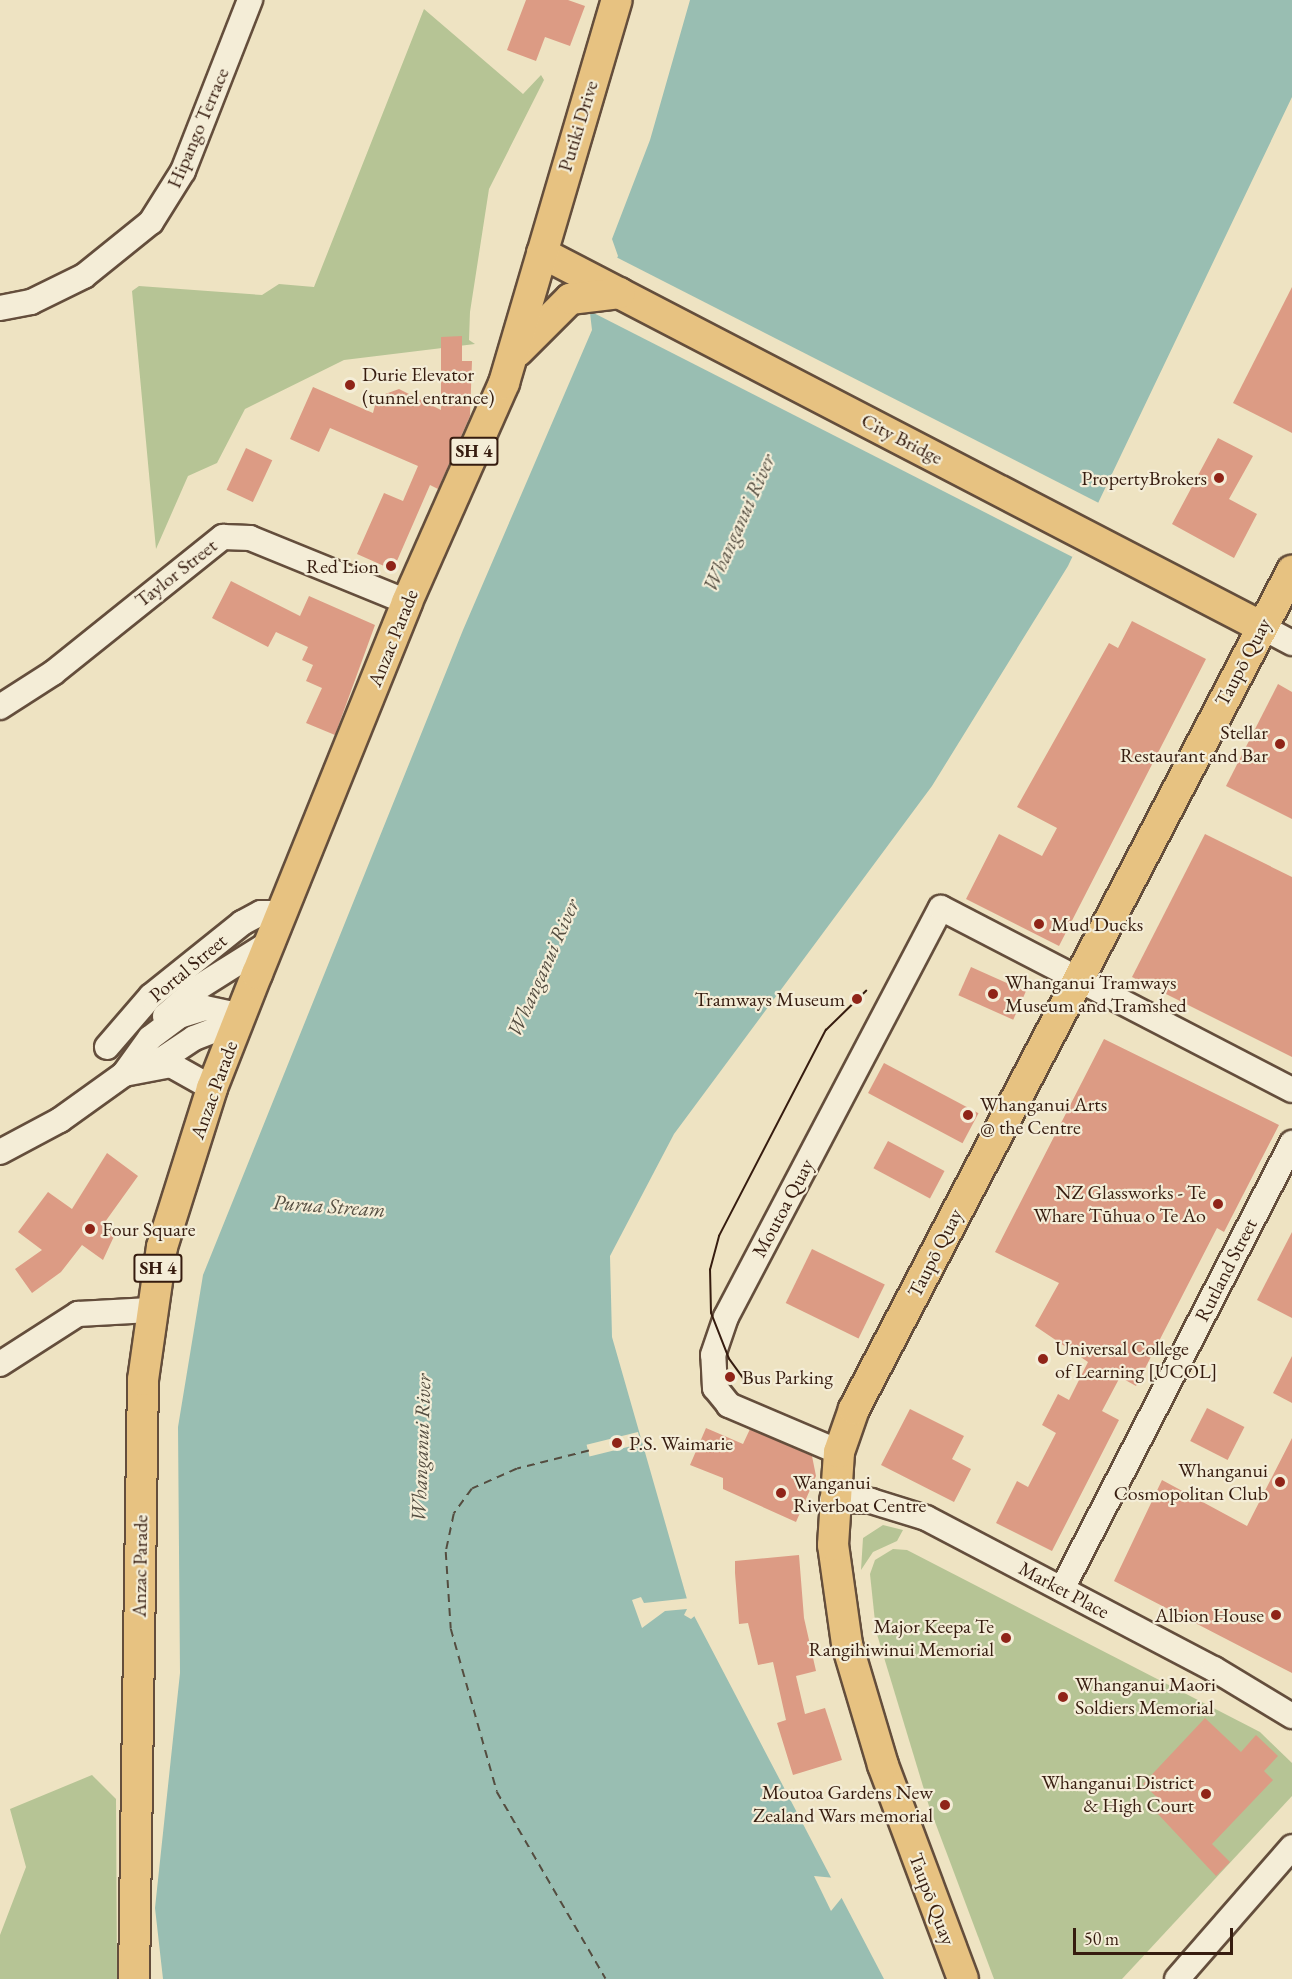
<!DOCTYPE html>
<html>
<head>
<meta charset="utf-8">
<style>
	body { margin:0 }
	#map { position:relative; width:1292px; height:1979px; overflow:hidden; background:#eee3c2; font-family:"EB Garamond",serif }
	div>[style] { position:absolute }
	[style*='--x'] { left:calc(var(--x)*1px); top:calc(var(--y)*1px); width:calc(var(--w)*1px); rotate:calc(var(--a)*1deg) }
	.green>* { inset:0; background:#b6c495 }
	.water>* { inset:0; background:#99beb2 }
	.pier>* { inset:0; background:#eee3c2; transform-origin:0 0 }
	.ferry>* { height:1.5px; margin-top:-0.75px; transform-origin:0; background:repeating-linear-gradient(90deg,#544d40 0 8px,transparent 0 14px) }
	.building>* { inset:0; background:#dc9b84; transform-origin:0 0 }
	.roads { filter:drop-shadow(2px 0 #644e3c) drop-shadow(-2px 0 #644e3c) drop-shadow(0 2px #644e3c) drop-shadow(0 -2px #644e3c) }
	.minor>* { height:24px; margin:-12px; padding:0 12px; transform-origin:12px; border-radius:12px; background:#f4edd7 }
	.major>* { height:30px; margin:-15px; padding:0 15px; transform-origin:15px; border-radius:15px; background:#e7c281 }
	.tram>* { height:1.5px; margin:-0.75px; padding:0 0.75px; transform-origin:0.75px; border-radius:0.75px; background:#361c0f }
	.dots>* { width:16px; height:16px; translate:-50% -50%; box-sizing:border-box; border:3px solid #f4edd7; border-radius:50% }
	span { translate:-50% -50%; white-space:nowrap; text-align:center; line-height:1.15; -webkit-text-stroke:4.5px #f4edd7; paint-order:stroke }
	.shield-label span { padding:2px 4px; background:#f4edd7; border:2px solid; border-radius:4px; -webkit-text-stroke-width:0 }
	.shield-label { font-size:18px; color:#361c0f; font-weight:700 }
	.street-label { font-size:20px; color:#361c0f }
	.poi-label { font-size:20px; color:#361c0f }
	.left { translate:0 -50%; text-align:left }
	.right { translate:-100% -50%; text-align:right }
	.water-label { font-size:21px; color:#544d40; font-style:italic }
	.scale { position:absolute; left:1073px; top:1928px; width:160px; height:27px; box-sizing:border-box; border:3px solid #361c0f; border-top:0; padding-left:8px; font-size:18px; line-height:21px; white-space:nowrap; color:#361c0f; -webkit-text-stroke:4px #f4edd7; paint-order:stroke }
</style>
</head>
<body>
<div id="map">
	<div class="green">
		<div style="clip-path:polygon(424px 9px,523px 94px,541px 75px,544px 80px,489px 189px,470px 312px,469px 340px,475px 344px,344px 360px,245px 409px,217px 463px,188px 476px,156px 549px,132px 291px,139px 286px,262px 295px,279px 284px,314px 287px)"></div>
		<div style="clip-path:polygon(883px 1525px,903px 1530px,897px 1541px,873px 1552px,861px 1570px,863px 1538px)"></div>
		<div style="clip-path:polygon(893px 1549px,907px 1550px,1260px 1732px,1292px 1763px,1292px 1796px,1122px 1979px,994px 1979px,929px 1806px,876px 1631px,870px 1574px,875px 1560px)"></div>
		<div style="clip-path:polygon(92px 1775px,116px 1799px,117px 1979px,0 1979px,0 1935px,26px 1867px,10px 1809px)"></div>
	</div>
	<div class="water">
		<div style="clip-path:polygon(690px 0,1292px 0,1292px 97px,1068px 566px,932px 786px,674px 1134px,610px 1256px,612px 1337px,689px 1606px,884px 1979px,163px 1979px,155px 1908px,180px 1673px,178px 1427px,203px 1275px,463px 630px,592px 330px,590px 313px,618px 256px,612px 239px,650px 140px)"></div>
	</div>
	<div class="pier">
		<div style="left:616px;top:257px;width:543px;height:60px;rotate:27deg"></div>
		<div style="left:638px;top:1432px;width:12px;height:53px;rotate:76deg"></div>
		<div style="clip-path:polygon(641px 1597px,644px 1603px,690px 1598px,697px 1614px,691px 1619px,684px 1615px,687px 1609px,665px 1611px,642px 1628px,632px 1600px)"></div>
		<div style="clip-path:polygon(814px 1876px,835px 1878px,844px 1895px,831px 1911px)"></div>
	</div>
	<div class="ferry">
		<div style="--x:589;--y:1451;--w:74;--a:166"></div>
		<div style="--x:517;--y:1469;--w:49;--a:156"></div>
		<div style="--x:472;--y:1489;--w:31;--a:126"></div>
		<div style="--x:454;--y:1514;--w:39;--a:102"></div>
		<div style="--x:446;--y:1552;--w:77;--a:86.3"></div>
		<div style="--x:451;--y:1629;--w:169;--a:74.2"></div>
		<div style="--x:497;--y:1792;--w:216;--a:59.8"></div>
	</div>
	<div class="building">
		<div style="clip-path:polygon(526px 0,568px 0,585px 6px,570px 46px,545px 37px,536px 61px,507px 50px)"></div>
		<div style="clip-path:polygon(1292px 287px,1292px 433px,1233px 403px)"></div>
		<div style="clip-path:polygon(462px 336px,462px 361px,472px 361px,470px 416px,438px 489px,430px 485px,393px 570px,357px 554px,384px 493px,403px 501px,418px 466px,330px 428px,319px 452px,290px 439px,313px 387px,373px 413px,377px 397px,399px 389px,441px 410px,441px 337px)"></div>
		<div style="clip-path:polygon(1218px 438px,1253px 456px,1229px 499px,1257px 514px,1234px 558px,1172px 524px)"></div>
		<div style="left:246px;top:448px;width:29px;height:46px;rotate:25deg"></div>
		<div style="clip-path:polygon(231px 581px,300px 616px,309px 596px,375px 625px,335px 735px,306px 723px,322px 688px,306px 681px,313px 665px,302px 660px,308px 647px,276px 632px,268px 647px,212px 618px)"></div>
		<div style="clip-path:polygon(1132px 621px,1206px 659px,1059px 946px,966px 899px,999px 834px,1042px 856px,1057px 828px,1017px 807px,1109px 643px,1118px 648px)"></div>
		<div style="clip-path:polygon(1278px 684px,1292px 692px,1292px 819px,1226px 786px)"></div>
		<div style="clip-path:polygon(1205px 834px,1292px 877px,1292px 1057px,1132px 977px)"></div>
		<div style="left:971px;top:967px;width:60px;height:31px;rotate:24deg"></div>
		<div style="clip-path:polygon(1104px 1039px,1279px 1125px,1224px 1232px,1217px 1228px,1136px 1386px,1120px 1377px,1102px 1411px,1119px 1420px,1052px 1551px,996px 1523px,1017px 1481px,1028px 1487px,1056px 1433px,1042px 1425px,1058px 1394px,1069px 1400px,1088px 1362px,1035px 1326px,1059px 1283px,995px 1252px)"></div>
		<div style="left:884px;top:1063px;width:107px;height:34px;rotate:28deg"></div>
		<div style="left:888px;top:1141px;width:64px;height:31px;rotate:28deg"></div>
		<div style="clip-path:polygon(107px 1153px,138px 1176px,105px 1222px,116px 1232px,103px 1260px,82px 1245px,61px 1272px,32px 1293px,15px 1269px,42px 1250px,18px 1232px,48px 1192px,72px 1209px)"></div>
		<div style="clip-path:polygon(1292px 1232px,1292px 1318px,1257px 1300px)"></div>
		<div style="left:812px;top:1249px;width:81px;height:60px;rotate:26deg"></div>
		<div style="clip-path:polygon(1292px 1356px,1292px 1403px,1273px 1393px)"></div>
		<div style="left:1207px;top:1408px;width:42px;height:37px;rotate:27deg"></div>
		<div style="clip-path:polygon(910px 1409px,964px 1436px,952px 1459px,971px 1469px,954px 1502px,881px 1465px)"></div>
		<div style="clip-path:polygon(706px 1428px,743px 1444px,750px 1429px,812px 1456px,816px 1476px,796px 1522px,723px 1489px,723px 1478px,690px 1465px)"></div>
		<div style="clip-path:polygon(1292px 1438px,1292px 1673px,1114px 1581px,1162px 1480px,1247px 1526px)"></div>
		<div style="clip-path:polygon(799px 1555px,804px 1618px,816px 1671px,796px 1676px,805px 1714px,825px 1708px,842px 1760px,793px 1775px,777px 1723px,786px 1720px,773px 1662px,758px 1665px,748px 1623px,739px 1624px,735px 1573px,735px 1561px)"></div>
		<div style="clip-path:polygon(1205px 1718px,1241px 1752px,1256px 1735px,1278px 1756px,1264px 1771px,1273px 1780px,1212px 1844px,1230px 1862px,1216px 1876px,1157px 1813px,1165px 1805px,1143px 1784px)"></div>
	</div>
	<div class="roads">
		<div class="minor">
			<div style="--x:0;--y:308;--w:32;--a:-11"></div>
			<div style="--x:31;--y:302;--w:59;--a:-26.1"></div>
			<div style="--x:84;--y:276;--w:86;--a:-38.9"></div>
			<div style="--x:151;--y:222;--w:60;--a:-57.9"></div>
			<div style="--x:183;--y:171;--w:184;--a:-68.6"></div>
			<div style="--x:1262;--y:627;--w:34;--a:28"></div>
			<div style="--x:0;--y:707;--w:63;--a:-32.7"></div>
			<div style="--x:53;--y:673;--w:218;--a:-38.7"></div>
			<div style="--x:223;--y:537;--w:27;--a:2"></div>
			<div style="--x:250;--y:538;--w:170;--a:22.2"></div>
			<div style="--x:165;--y:1016;--w:41;--a:-41.1"></div>
			<div style="--x:196;--y:989;--w:89;--a:-32.1"></div>
			<div style="--x:107;--y:1047;--w:67;--a:-49.2"></div>
			<div style="--x:151;--y:996;--w:117;--a:-38.7"></div>
			<div style="--x:242;--y:923;--w:21;--a:-28"></div>
			<div style="--x:261;--y:913;--w:22;--a:0"></div>
			<div style="--x:152;--y:1066;--w:50;--a:-33.7"></div>
			<div style="--x:194;--y:1038;--w:28;--a:-21"></div>
			<div style="--x:220;--y:1028;--w:16;--a:15"></div>
			<div style="--x:124;--y:1074;--w:48;--a:-10.8"></div>
			<div style="--x:171;--y:1065;--w:47;--a:29.3"></div>
			<div style="--x:0;--y:1152;--w:68;--a:-28.1"></div>
			<div style="--x:60;--y:1120;--w:79;--a:-35.7"></div>
			<div style="--x:124;--y:1074;--w:44;--a:-54.2"></div>
			<div style="--x:150;--y:1038;--w:36;--a:-37"></div>
			<div style="--x:179;--y:1016;--w:27;--a:-17"></div>
			<div style="--x:205;--y:1008;--w:38;--a:12"></div>
			<div style="--x:0;--y:1364;--w:93;--a:-32.7"></div>
			<div style="--x:78;--y:1314;--w:72;--a:-3.2"></div>
			<div style="--x:839;--y:1452;--w:120;--a:-156.9"></div>
			<div style="--x:729;--y:1405;--w:22;--a:-129"></div>
			<div style="--x:715;--y:1388;--w:33;--a:-93"></div>
			<div style="--x:713;--y:1355;--w:40;--a:-71.1"></div>
			<div style="--x:726;--y:1317;--w:462;--a:-62.3"></div>
			<div style="--x:941;--y:908;--w:395;--a:27.4"></div>
			<div style="--x:832;--y:1500;--w:39;--a:1"></div>
			<div style="--x:871;--y:1501;--w:58;--a:17.2"></div>
			<div style="--x:926;--y:1518;--w:325;--a:27.7"></div>
			<div style="--x:1214;--y:1669;--w:91;--a:31.1"></div>
			<div style="--x:1062;--y:1589;--w:502;--a:-62.72"></div>
			<div style="--x:1177;--y:1979;--w:175;--a:-48.9"></div>
		</div>
		<div class="major">
			<div style="--x:542;--y:253;--w:811;--a:27.45"></div>
			<div style="--x:518;--y:351;--w:74;--a:-45"></div>
			<div style="--x:570;--y:299;--w:50;--a:-6.8"></div>
			<div style="--x:134;--y:1979;--w:599;--a:-89.14"></div>
			<div style="--x:143;--y:1380;--w:134;--a:-81.9"></div>
			<div style="--x:162;--y:1247;--w:167;--a:-72.5"></div>
			<div style="--x:212;--y:1088;--w:123;--a:-68.5"></div>
			<div style="--x:257;--y:974;--w:401;--a:-68"></div>
			<div style="--x:407;--y:602;--w:240;--a:-66.1"></div>
			<div style="--x:504;--y:383;--w:399;--a:-73.6"></div>
			<div style="--x:963;--y:1979;--w:228;--a:-110.5"></div>
			<div style="--x:883;--y:1765;--w:126;--a:-106.6"></div>
			<div style="--x:847;--y:1644;--w:100;--a:-98"></div>
			<div style="--x:833;--y:1545;--w:93;--a:-86.3"></div>
			<div style="--x:839;--y:1452;--w:46;--a:-70.8"></div>
			<div style="--x:854;--y:1409;--w:946;--a:-62.41"></div>
		</div>
	</div>
	<div class="tram">
		<div style="--x:745;--y:1381;--w:27;--a:-126"></div>
		<div style="--x:729;--y:1359;--w:49;--a:-111.4"></div>
		<div style="--x:711;--y:1313;--w:43;--a:-91.3"></div>
		<div style="--x:710;--y:1270;--w:35;--a:-75"></div>
		<div style="--x:719;--y:1236;--w:232;--a:-62.6"></div>
		<div style="--x:826;--y:1030;--w:56;--a:-44.3"></div>
	</div>
	<div class="dots">
		<div style="left:350px;top:385px;background:#8f2418"></div>
		<div style="left:1219px;top:478px;background:#8f2418"></div>
		<div style="left:391px;top:566px;background:#8f2418"></div>
		<div style="left:1280px;top:744px;background:#8f2418"></div>
		<div style="left:1039px;top:924px;background:#8f2418"></div>
		<div style="left:993px;top:994px;background:#8f2418"></div>
		<div style="left:857px;top:999px;background:#8f2418"></div>
		<div style="left:968px;top:1115px;background:#8f2418"></div>
		<div style="left:1218px;top:1204px;background:#8f2418"></div>
		<div style="left:90px;top:1229px;background:#8f2418"></div>
		<div style="left:1043px;top:1359px;background:#8f2418"></div>
		<div style="left:730px;top:1377px;background:#8f2418"></div>
		<div style="left:617px;top:1443px;background:#8f2418"></div>
		<div style="left:1280px;top:1482px;background:#8f2418"></div>
		<div style="left:781px;top:1493px;background:#8f2418"></div>
		<div style="left:1276px;top:1615px;background:#8f2418"></div>
		<div style="left:1006px;top:1638px;background:#8f2418"></div>
		<div style="left:1063px;top:1697px;background:#8f2418"></div>
		<div style="left:1206px;top:1794px;background:#8f2418"></div>
		<div style="left:945px;top:1805px;background:#8f2418"></div>
	</div>
	<div class="shield-label">
		<span style="left:474px;top:451px">SH 4</span>
		<span style="left:158px;top:1268px">SH 4</span>
	</div>
	<div class="street-label">
		<span style="left:578px;top:126px;rotate:-73deg">Putiki Drive</span>
		<span style="left:198px;top:128px;rotate:-67deg">Hipango Terrace</span>
		<span style="left:902px;top:439px;rotate:27deg">City Bridge</span>
		<span style="left:176px;top:573px;rotate:-38deg">Taylor Street</span>
		<span style="left:393px;top:638px;rotate:-68deg">Anzac Parade</span>
		<span style="left:1243px;top:662px;rotate:-62deg">Taupō Quay</span>
		<span style="left:188px;top:968px;rotate:-40deg">Portal Street</span>
		<span style="left:214px;top:1090px;rotate:-70deg">Anzac Parade</span>
		<span style="left:783px;top:1208px;rotate:-62deg">Moutoa Quay</span>
		<span style="left:935px;top:1253px;rotate:-63deg">Taupō Quay</span>
		<span style="left:1226px;top:1270px;rotate:-63deg">Rutland Street</span>
		<span style="left:140px;top:1566px;rotate:-89deg">Anzac Parade</span>
		<span style="left:1064px;top:1590px;rotate:28deg">Market Place</span>
		<span style="left:932px;top:1899px;rotate:69deg">Taupō Quay</span>
	</div>
	<div class="poi-label">
		<span class="left" style="left:362px;top:386px">Durie Elevator<br>(tunnel entrance)</span>
		<span class="right" style="left:1207px;top:478px">PropertyBrokers</span>
		<span class="right" style="left:379px;top:566px">Red Lion</span>
		<span class="right" style="left:1268px;top:744px">Stellar<br>Restaurant and Bar</span>
		<span class="left" style="left:1051px;top:924px">Mud Ducks</span>
		<span class="left" style="left:1005px;top:994px">Whanganui Tramways<br>Museum and Tramshed</span>
		<span class="right" style="left:845px;top:999px">Tramways Museum</span>
		<span class="left" style="left:980px;top:1116px">Whanganui Arts<br>@ the Centre</span>
		<span class="right" style="left:1206px;top:1204px">NZ Glassworks - Te<br>Whare Tūhua o Te Ao</span>
		<span class="left" style="left:102px;top:1229px">Four Square</span>
		<span class="left" style="left:1055px;top:1360px">Universal College<br>of Learning [UCOL]</span>
		<span class="left" style="left:742px;top:1377px">Bus Parking</span>
		<span class="left" style="left:629px;top:1443px">P.S. Waimarie</span>
		<span class="right" style="left:1268px;top:1482px">Whanganui<br>Cosmopolitan Club</span>
		<span class="left" style="left:793px;top:1494px">Wanganui<br>Riverboat Centre</span>
		<span class="right" style="left:1264px;top:1615px">Albion House</span>
		<span class="right" style="left:994px;top:1638px">Major Keepa Te<br>Rangihiwinui Memorial</span>
		<span class="left" style="left:1075px;top:1696px">Whanganui Maori<br>Soldiers Memorial</span>
		<span class="right" style="left:1194px;top:1794px">Whanganui District<br>&amp; High Court</span>
		<span class="right" style="left:933px;top:1804px">Moutoa Gardens New<br>Zealand Wars memorial</span>
	</div>
	<div class="water-label">
		<span style="left:739px;top:523px;rotate:-66deg">Whanganui River</span>
		<span style="left:543px;top:968px;rotate:-66deg">Whanganui River</span>
		<span style="left:329px;top:1206px;rotate:4deg">Purua Stream</span>
		<span style="left:421px;top:1448px;rotate:-88deg">Whanganui River</span>
	</div>
	<div class="scale">50 m</div>
</div>
</body>
</html>
